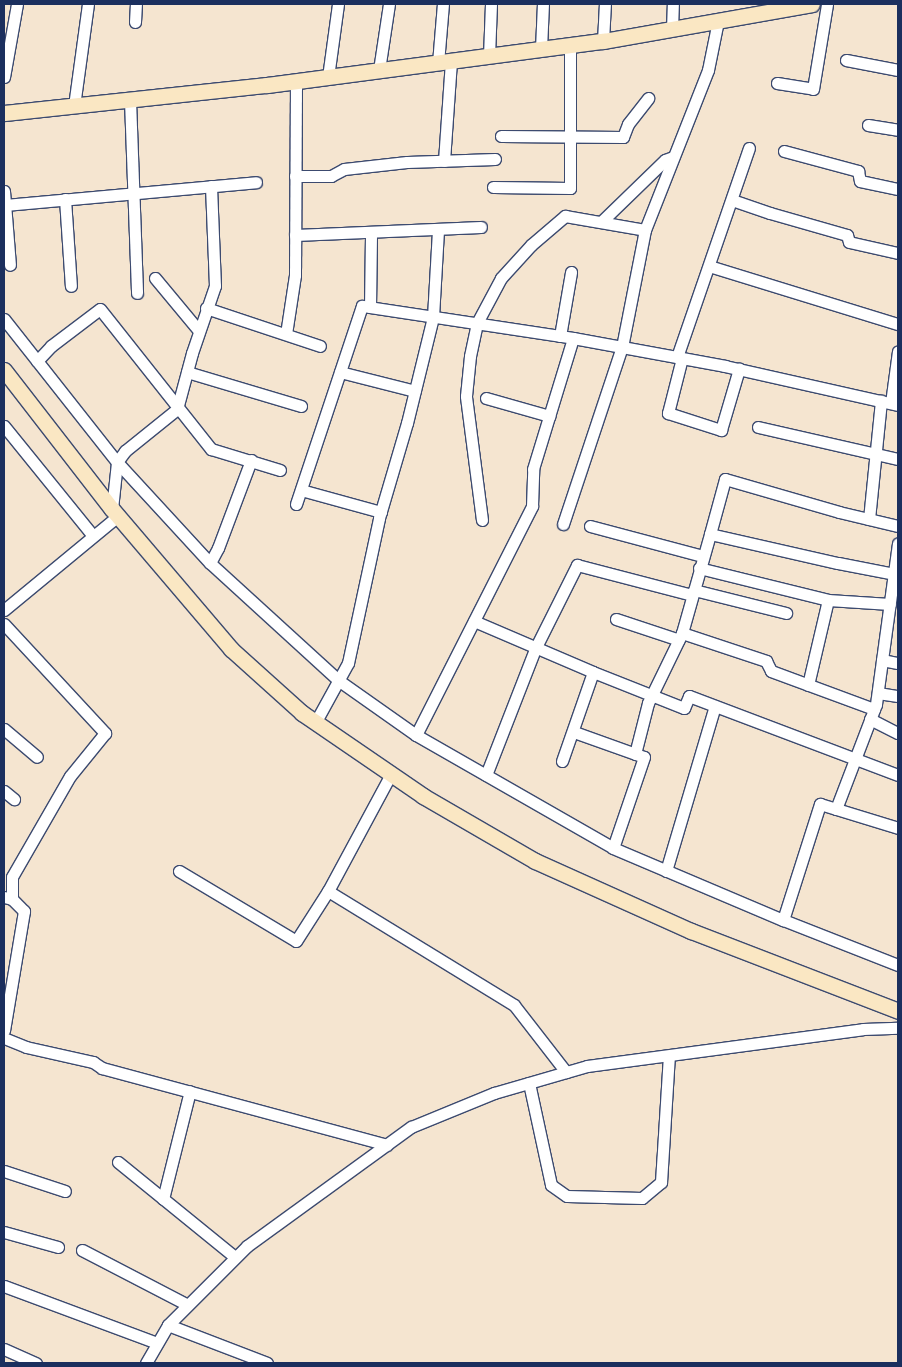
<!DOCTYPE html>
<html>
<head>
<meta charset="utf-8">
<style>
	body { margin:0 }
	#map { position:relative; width:902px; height:1367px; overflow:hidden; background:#f5e5d0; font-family:"Libre Bodoni",serif }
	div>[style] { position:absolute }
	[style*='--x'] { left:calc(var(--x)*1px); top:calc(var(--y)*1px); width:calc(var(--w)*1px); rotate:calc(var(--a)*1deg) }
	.roads { filter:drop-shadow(1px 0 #3c4a6f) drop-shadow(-1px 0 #3c4a6f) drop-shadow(0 1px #3c4a6f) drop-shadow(0 -1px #3c4a6f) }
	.street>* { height:11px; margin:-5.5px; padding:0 5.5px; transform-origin:5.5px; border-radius:5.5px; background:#fff }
	.secondary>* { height:15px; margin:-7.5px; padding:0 7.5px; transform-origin:7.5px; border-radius:7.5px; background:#fae7c3 }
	span { translate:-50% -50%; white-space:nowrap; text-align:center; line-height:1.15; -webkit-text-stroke:4.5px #f7f3e8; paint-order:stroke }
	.frame { position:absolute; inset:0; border:5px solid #1b2f5e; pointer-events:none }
</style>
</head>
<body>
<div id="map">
	<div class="roads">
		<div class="street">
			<div style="--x:135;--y:22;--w:18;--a:-87"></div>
			<div style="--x:672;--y:29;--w:25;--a:-88"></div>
			<div style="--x:603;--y:41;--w:37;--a:-87"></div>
			<div style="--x:541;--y:49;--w:45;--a:-87.5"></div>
			<div style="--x:489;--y:56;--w:52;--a:-87.8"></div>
			<div style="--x:846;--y:60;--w:53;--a:10.9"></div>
			<div style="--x:438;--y:63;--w:59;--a:-85.2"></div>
			<div style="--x:379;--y:70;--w:67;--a:-81.4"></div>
			<div style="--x:4;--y:77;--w:74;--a:-79.9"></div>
			<div style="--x:328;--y:77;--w:74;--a:-82.2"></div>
			<div style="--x:777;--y:83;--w:36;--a:9"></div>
			<div style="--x:813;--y:89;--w:86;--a:-80.6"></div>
			<div style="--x:130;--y:100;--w:193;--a:87.9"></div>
			<div style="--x:74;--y:106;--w:103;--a:-82.2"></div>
			<div style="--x:868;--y:125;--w:30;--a:9"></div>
			<div style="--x:501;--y:136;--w:122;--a:0.5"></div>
			<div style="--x:623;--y:137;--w:14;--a:-69"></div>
			<div style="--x:628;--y:124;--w:33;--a:-52"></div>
			<div style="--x:784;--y:151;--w:77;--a:15.1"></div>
			<div style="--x:858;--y:171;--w:10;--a:79"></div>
			<div style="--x:860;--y:181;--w:39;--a:12"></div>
			<div style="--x:444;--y:161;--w:100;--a:-86"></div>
			<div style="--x:295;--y:176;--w:36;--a:0"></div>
			<div style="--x:331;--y:176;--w:15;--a:-28"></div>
			<div style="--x:344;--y:169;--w:63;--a:-6.3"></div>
			<div style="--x:407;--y:162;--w:88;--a:-2"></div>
			<div style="--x:493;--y:187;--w:77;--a:0.7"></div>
			<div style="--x:570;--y:188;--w:143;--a:-90"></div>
			<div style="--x:4;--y:191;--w:74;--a:85.4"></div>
			<div style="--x:65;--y:199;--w:87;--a:86.1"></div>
			<div style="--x:732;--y:200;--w:40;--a:18.9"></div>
			<div style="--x:770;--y:213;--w:80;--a:15.9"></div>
			<div style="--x:847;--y:235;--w:7;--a:74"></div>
			<div style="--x:849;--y:242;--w:50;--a:12.7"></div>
			<div style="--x:5;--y:205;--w:252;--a:-5.2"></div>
			<div style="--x:601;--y:222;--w:89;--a:-44.1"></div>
			<div style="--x:665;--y:160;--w:9;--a:-21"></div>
			<div style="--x:295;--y:235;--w:186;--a:-2.5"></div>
			<div style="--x:709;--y:266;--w:198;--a:17.1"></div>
			<div style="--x:155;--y:278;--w:69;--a:50.3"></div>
			<div style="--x:370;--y:307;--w:75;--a:-89.2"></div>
			<div style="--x:206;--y:308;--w:120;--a:18.4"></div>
			<div style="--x:4;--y:319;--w:182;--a:51.7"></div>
			<div style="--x:117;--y:462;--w:137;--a:47.4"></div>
			<div style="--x:210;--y:563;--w:173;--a:42.4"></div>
			<div style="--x:338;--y:680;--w:95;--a:35.2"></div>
			<div style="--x:416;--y:735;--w:227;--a:29.8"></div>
			<div style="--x:613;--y:848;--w:185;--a:23"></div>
			<div style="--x:783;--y:920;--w:123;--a:21.4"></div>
			<div style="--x:286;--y:334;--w:60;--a:-81.3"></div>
			<div style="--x:295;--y:275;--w:194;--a:-89.7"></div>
			<div style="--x:560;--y:336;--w:65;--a:-80.2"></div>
			<div style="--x:677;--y:357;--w:221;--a:-71"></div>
			<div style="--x:682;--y:358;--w:57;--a:104.3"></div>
			<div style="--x:668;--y:413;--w:56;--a:17.8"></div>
			<div style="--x:721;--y:430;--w:64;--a:-73.6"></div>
			<div style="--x:37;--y:361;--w:21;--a:-47"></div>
			<div style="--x:51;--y:346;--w:61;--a:-37.1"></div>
			<div style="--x:100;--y:309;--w:179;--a:51.6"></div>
			<div style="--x:211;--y:449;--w:72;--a:16.9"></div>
			<div style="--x:187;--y:372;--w:119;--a:16.6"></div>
			<div style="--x:340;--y:372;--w:77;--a:14.2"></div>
			<div style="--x:486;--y:398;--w:66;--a:15.9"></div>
			<div style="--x:891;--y:403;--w:52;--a:-82.3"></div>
			<div style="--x:4;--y:426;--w:141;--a:51"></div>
			<div style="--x:758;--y:427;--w:144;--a:12.9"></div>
			<div style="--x:301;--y:490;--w:83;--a:15.4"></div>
			<div style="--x:296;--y:504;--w:209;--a:-71.6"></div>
			<div style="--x:362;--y:306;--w:213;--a:8.6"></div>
			<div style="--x:573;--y:338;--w:155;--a:10.4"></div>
			<div style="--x:725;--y:366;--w:177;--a:12.7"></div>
			<div style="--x:112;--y:509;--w:47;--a:-83.9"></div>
			<div style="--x:117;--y:462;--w:14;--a:-54"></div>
			<div style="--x:125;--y:451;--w:67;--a:-38.9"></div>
			<div style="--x:177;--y:409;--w:58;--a:-75"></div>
			<div style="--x:192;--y:353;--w:71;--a:-71.1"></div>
			<div style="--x:215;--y:286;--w:100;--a:-92.3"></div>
			<div style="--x:869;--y:519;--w:119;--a:-84.2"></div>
			<div style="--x:482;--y:520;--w:125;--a:-97.4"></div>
			<div style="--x:466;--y:396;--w:40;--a:-84.3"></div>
			<div style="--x:470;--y:356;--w:34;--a:-78"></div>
			<div style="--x:477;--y:323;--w:51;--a:-61.9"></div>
			<div style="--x:501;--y:278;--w:45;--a:-47.7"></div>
			<div style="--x:531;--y:245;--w:45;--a:-40.5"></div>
			<div style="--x:565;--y:216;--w:81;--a:9.9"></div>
			<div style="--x:563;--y:524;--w:187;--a:-71.6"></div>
			<div style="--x:622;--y:347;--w:119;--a:-78.9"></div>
			<div style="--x:645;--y:230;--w:172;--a:-68.5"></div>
			<div style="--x:708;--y:70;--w:50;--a:-78.5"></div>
			<div style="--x:590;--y:526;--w:117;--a:14.9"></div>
			<div style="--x:710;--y:534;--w:57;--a:-74.7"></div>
			<div style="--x:725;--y:479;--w:119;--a:16.1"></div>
			<div style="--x:839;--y:512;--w:61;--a:13.3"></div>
			<div style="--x:210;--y:563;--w:17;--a:-62"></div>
			<div style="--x:218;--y:548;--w:94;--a:-69.4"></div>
			<div style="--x:699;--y:568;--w:133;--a:13.9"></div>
			<div style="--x:828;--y:600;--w:62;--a:3.7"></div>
			<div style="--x:694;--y:590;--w:95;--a:14"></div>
			<div style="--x:4;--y:610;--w:148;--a:-39.5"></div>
			<div style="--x:616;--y:619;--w:66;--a:18.4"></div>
			<div style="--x:474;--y:621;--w:129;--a:23.2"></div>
			<div style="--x:593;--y:672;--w:98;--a:21.6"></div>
			<div style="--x:684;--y:708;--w:13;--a:-67"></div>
			<div style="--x:689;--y:696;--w:223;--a:20.7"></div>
			<div style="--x:4;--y:624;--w:149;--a:47.2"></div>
			<div style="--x:105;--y:733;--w:55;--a:129.1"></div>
			<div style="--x:70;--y:776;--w:116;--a:119.9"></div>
			<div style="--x:12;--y:877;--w:22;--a:90"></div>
			<div style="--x:682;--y:633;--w:89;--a:18.4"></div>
			<div style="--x:766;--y:661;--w:11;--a:63"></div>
			<div style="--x:771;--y:671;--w:110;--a:20.3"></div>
			<div style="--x:882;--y:660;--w:16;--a:11"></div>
			<div style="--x:808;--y:685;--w:87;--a:-76.8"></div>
			<div style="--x:878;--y:693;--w:20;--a:9"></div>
			<div style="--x:870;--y:719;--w:31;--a:27"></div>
			<div style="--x:315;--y:723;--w:68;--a:-61.2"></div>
			<div style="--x:348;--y:663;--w:148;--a:-77.9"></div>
			<div style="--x:379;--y:518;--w:99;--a:-73.6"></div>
			<div style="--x:407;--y:423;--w:109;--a:-76.2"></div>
			<div style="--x:433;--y:317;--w:88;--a:-86.7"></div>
			<div style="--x:4;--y:729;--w:43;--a:40.3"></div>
			<div style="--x:574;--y:732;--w:74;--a:19.7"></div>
			<div style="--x:644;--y:757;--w:96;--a:108.8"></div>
			<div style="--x:416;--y:735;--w:257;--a:-63.1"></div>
			<div style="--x:532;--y:506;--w:37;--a:-88"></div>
			<div style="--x:533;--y:469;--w:137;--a:-73"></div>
			<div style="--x:635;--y:754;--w:53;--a:-75.7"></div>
			<div style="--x:648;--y:703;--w:78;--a:-64.1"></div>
			<div style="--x:682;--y:633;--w:103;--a:-74.2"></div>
			<div style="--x:710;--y:534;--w:131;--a:12.8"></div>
			<div style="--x:838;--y:563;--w:57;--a:11.1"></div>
			<div style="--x:562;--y:761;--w:94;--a:-70.8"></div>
			<div style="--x:391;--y:774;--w:133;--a:118.3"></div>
			<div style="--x:328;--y:891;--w:218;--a:31.5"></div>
			<div style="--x:514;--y:1005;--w:85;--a:52.2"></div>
			<div style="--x:486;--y:775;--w:137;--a:-68.7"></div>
			<div style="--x:536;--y:647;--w:92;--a:-63.4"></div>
			<div style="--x:577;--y:565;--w:119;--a:14.6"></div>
			<div style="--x:4;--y:791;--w:13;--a:39"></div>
			<div style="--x:836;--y:809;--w:112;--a:-69.1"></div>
			<div style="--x:876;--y:704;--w:162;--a:-82.2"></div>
			<div style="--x:179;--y:871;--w:136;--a:30.9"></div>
			<div style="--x:296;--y:941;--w:59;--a:-57.4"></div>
			<div style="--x:666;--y:871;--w:172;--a:-73.5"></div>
			<div style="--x:4;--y:897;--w:8;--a:14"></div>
			<div style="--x:12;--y:899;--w:17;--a:45"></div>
			<div style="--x:24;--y:911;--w:121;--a:99.5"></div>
			<div style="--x:783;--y:920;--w:122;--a:-72.3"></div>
			<div style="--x:820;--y:804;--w:82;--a:17.1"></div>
			<div style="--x:4;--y:1038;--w:24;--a:22"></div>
			<div style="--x:26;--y:1047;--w:69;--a:12.6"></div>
			<div style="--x:93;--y:1062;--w:11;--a:34"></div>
			<div style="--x:102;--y:1068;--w:295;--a:15.1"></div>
			<div style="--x:529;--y:1083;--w:104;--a:77.8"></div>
			<div style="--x:551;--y:1185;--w:19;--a:35"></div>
			<div style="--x:567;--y:1196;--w:75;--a:1.5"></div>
			<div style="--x:642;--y:1198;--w:25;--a:-40"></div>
			<div style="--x:661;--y:1182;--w:126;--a:-86.4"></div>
			<div style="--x:118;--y:1162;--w:151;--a:39.1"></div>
			<div style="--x:4;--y:1171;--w:64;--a:18.2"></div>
			<div style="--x:163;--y:1199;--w:111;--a:-76"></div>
			<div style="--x:4;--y:1232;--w:56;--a:15.5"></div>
			<div style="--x:82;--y:1250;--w:119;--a:27.4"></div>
			<div style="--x:4;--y:1286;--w:163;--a:20.4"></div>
			<div style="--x:168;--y:1325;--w:106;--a:21"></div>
			<div style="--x:4;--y:1349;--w:35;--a:24"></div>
			<div style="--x:146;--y:1363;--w:44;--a:-59.9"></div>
			<div style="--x:168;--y:1325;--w:112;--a:-45"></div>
			<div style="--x:247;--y:1246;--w:203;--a:-36"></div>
			<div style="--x:411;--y:1127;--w:90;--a:-22.3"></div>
			<div style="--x:494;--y:1093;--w:97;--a:-16.2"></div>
			<div style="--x:587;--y:1066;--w:278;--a:-7.6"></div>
			<div style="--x:863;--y:1029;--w:35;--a:-2"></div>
		</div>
		<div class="secondary">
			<div style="--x:4;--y:113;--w:264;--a:-6.1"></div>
			<div style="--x:267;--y:85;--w:339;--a:-7.5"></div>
			<div style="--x:603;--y:41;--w:212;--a:-10"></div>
			<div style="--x:4;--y:370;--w:176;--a:52.2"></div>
			<div style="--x:112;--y:509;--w:184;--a:49.6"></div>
			<div style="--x:231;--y:649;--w:96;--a:42"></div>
			<div style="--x:302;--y:713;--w:147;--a:34.4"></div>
			<div style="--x:423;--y:796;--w:129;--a:30.1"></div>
			<div style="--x:535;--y:861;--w:171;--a:24.2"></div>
			<div style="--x:691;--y:931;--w:222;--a:21.1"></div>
		</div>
	</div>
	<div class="frame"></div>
</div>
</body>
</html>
